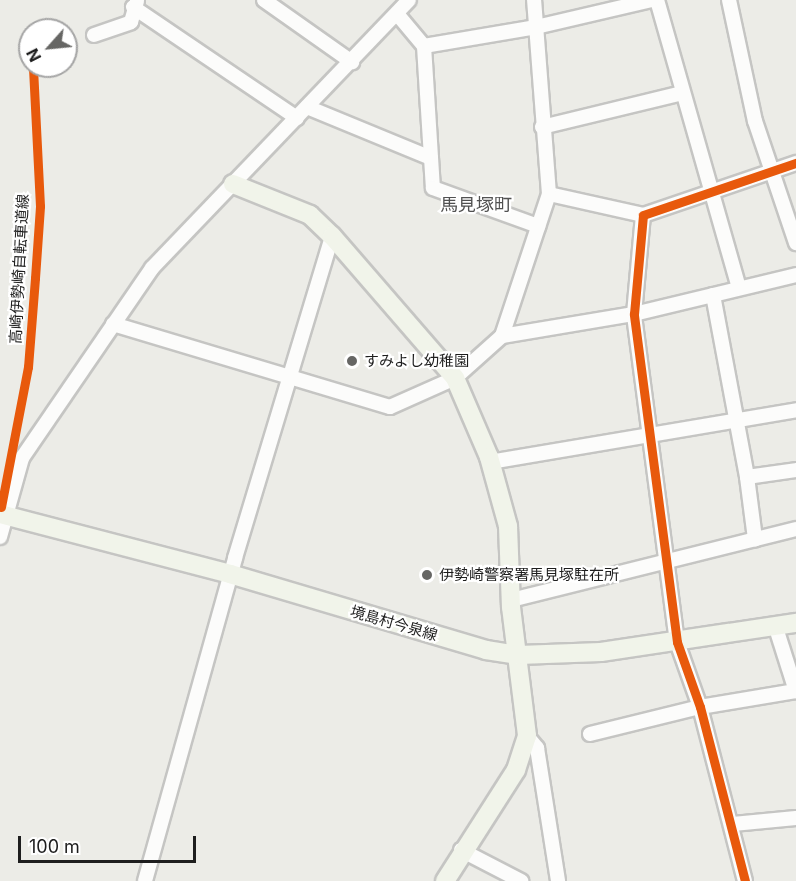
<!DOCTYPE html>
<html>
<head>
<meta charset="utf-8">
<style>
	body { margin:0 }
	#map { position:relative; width:796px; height:881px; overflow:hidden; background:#ecece7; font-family:Inter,"Noto Sans JP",sans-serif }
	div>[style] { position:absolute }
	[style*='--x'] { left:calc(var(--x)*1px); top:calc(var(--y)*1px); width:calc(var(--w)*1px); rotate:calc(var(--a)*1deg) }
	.roads { filter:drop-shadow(2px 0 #c5c5c3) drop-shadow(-2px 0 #c5c5c3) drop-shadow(0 2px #c5c5c3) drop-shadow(0 -2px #c5c5c3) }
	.street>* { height:14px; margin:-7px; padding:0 7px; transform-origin:7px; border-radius:7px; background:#fcfcfb }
	.secondary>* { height:18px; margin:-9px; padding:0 9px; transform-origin:9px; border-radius:9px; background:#f1f4ea }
	.cycleway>* { height:9px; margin:-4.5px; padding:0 4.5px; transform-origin:4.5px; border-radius:4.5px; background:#e8590c }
	.dots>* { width:16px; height:16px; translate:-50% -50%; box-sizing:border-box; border:3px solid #fff; border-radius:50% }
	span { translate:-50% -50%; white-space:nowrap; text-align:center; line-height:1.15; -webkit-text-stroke:4.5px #fff; paint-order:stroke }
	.street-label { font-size:15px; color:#1e1e1e }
	.poi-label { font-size:15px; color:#1e1e1e }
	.left { translate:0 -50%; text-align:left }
	.quarter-label { font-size:18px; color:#515151 }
	.north { position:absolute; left:18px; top:18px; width:60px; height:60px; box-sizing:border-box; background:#fff; border:2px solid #a5a5a5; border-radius:50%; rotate:243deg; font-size:16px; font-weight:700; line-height:24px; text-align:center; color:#1e1e1e }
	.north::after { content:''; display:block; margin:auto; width:21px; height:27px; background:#666664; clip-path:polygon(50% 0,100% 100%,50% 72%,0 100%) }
	.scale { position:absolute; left:18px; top:836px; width:178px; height:27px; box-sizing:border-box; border:3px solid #1e1e1e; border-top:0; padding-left:8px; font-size:18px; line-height:21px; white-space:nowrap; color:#1e1e1e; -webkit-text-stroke:4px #fff; paint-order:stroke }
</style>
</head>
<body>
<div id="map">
	<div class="roads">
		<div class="street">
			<div style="--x:264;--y:0;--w:108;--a:35.2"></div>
			<div style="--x:657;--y:0;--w:299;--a:74.1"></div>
			<div style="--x:729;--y:0;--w:124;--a:77.9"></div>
			<div style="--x:755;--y:121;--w:129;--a:71.4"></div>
			<div style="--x:133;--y:7;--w:198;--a:34.1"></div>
			<div style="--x:398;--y:15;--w:40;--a:50"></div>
			<div style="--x:424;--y:46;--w:114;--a:-9.6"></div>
			<div style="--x:536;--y:27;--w:119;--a:-13.1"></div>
			<div style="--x:94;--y:35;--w:39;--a:-19"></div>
			<div style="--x:131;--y:22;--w:22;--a:-74"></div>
			<div style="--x:424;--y:46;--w:142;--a:86.4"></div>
			<div style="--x:433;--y:188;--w:112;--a:19.9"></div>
			<div style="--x:307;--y:107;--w:134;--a:22.4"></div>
			<div style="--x:542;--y:127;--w:145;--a:-13.6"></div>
			<div style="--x:549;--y:194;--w:96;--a:12.6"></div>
			<div style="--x:713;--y:295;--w:185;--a:79.4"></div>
			<div style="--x:747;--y:477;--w:63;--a:82.6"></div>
			<div style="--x:113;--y:324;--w:289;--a:16.7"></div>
			<div style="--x:390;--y:407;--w:71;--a:-24"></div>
			<div style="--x:455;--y:378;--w:63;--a:-41.8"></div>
			<div style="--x:502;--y:336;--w:150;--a:-71.7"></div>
			<div style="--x:549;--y:194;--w:195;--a:-94.4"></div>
			<div style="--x:502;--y:336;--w:134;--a:-9.5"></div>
			<div style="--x:634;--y:314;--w:167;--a:-13.5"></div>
			<div style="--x:490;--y:462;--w:310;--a:-9.6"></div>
			<div style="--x:747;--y:477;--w:49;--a:-8.1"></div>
			<div style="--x:0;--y:537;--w:82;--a:-74.4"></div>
			<div style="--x:22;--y:458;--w:230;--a:-55.6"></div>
			<div style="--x:152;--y:268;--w:371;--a:-46.2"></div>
			<div style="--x:511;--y:600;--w:294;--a:-14"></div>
			<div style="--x:776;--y:628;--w:66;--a:72.4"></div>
			<div style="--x:590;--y:734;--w:113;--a:-13.8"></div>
			<div style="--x:700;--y:707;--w:97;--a:-9.5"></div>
			<div style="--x:527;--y:736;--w:16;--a:50"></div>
			<div style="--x:537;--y:748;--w:135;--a:81"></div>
			<div style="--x:733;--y:824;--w:63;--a:-5.4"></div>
			<div style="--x:461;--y:850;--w:68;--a:27.3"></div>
			<div style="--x:145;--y:881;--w:335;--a:-74.4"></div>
			<div style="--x:235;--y:558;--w:336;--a:-73.2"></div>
			<div style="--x:745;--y:881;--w:180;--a:-104.5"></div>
			<div style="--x:700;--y:707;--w:69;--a:-109.5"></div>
			<div style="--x:677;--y:642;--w:331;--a:-97.5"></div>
			<div style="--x:634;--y:314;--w:99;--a:-84.8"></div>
			<div style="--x:643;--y:215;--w:162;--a:-18.8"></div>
		</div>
		<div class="secondary">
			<div style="--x:233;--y:184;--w:83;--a:21.9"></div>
			<div style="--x:310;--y:215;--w:30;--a:44"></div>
			<div style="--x:332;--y:236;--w:188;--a:49.1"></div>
			<div style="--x:455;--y:378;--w:86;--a:66.7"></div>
			<div style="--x:489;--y:457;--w:72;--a:74.6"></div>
			<div style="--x:508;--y:526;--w:81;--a:87.9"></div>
			<div style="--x:511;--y:607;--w:130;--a:82.9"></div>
			<div style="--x:527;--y:736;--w:36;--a:108"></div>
			<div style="--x:516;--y:770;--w:132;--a:122.6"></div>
			<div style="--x:0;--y:514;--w:238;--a:14.6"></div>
			<div style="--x:230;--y:574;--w:267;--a:16.5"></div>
			<div style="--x:486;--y:650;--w:33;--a:9"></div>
			<div style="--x:519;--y:655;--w:82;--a:-2.1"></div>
			<div style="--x:601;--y:652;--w:197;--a:-8.5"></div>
		</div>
	</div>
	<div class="cycleway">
		<div style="--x:1;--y:507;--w:143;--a:-79.1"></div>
		<div style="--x:28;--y:367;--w:89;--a:-85.5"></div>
		<div style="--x:35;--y:278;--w:72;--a:-86"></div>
		<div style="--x:40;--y:206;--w:140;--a:-92.9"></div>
		<div style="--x:745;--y:881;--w:180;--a:-104.5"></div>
		<div style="--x:700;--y:707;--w:69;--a:-109.5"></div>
		<div style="--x:677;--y:642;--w:331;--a:-97.5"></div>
		<div style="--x:634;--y:314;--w:99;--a:-84.8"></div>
		<div style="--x:643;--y:215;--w:162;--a:-18.8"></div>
	</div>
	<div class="dots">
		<div style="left:352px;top:361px;background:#666664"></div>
		<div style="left:427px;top:575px;background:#666664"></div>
	</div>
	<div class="street-label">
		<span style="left:19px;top:269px;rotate:-87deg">高崎伊勢崎自転車道線</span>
		<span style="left:394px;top:623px;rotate:16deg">境島村今泉線</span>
	</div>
	<div class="poi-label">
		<span class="left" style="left:364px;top:361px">すみよし幼稚園</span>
		<span class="left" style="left:439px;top:575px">伊勢崎警察署馬見塚駐在所</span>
	</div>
	<div class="quarter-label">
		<span style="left:476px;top:205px">馬見塚町</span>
	</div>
	<div class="north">N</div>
	<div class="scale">100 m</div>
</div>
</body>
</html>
